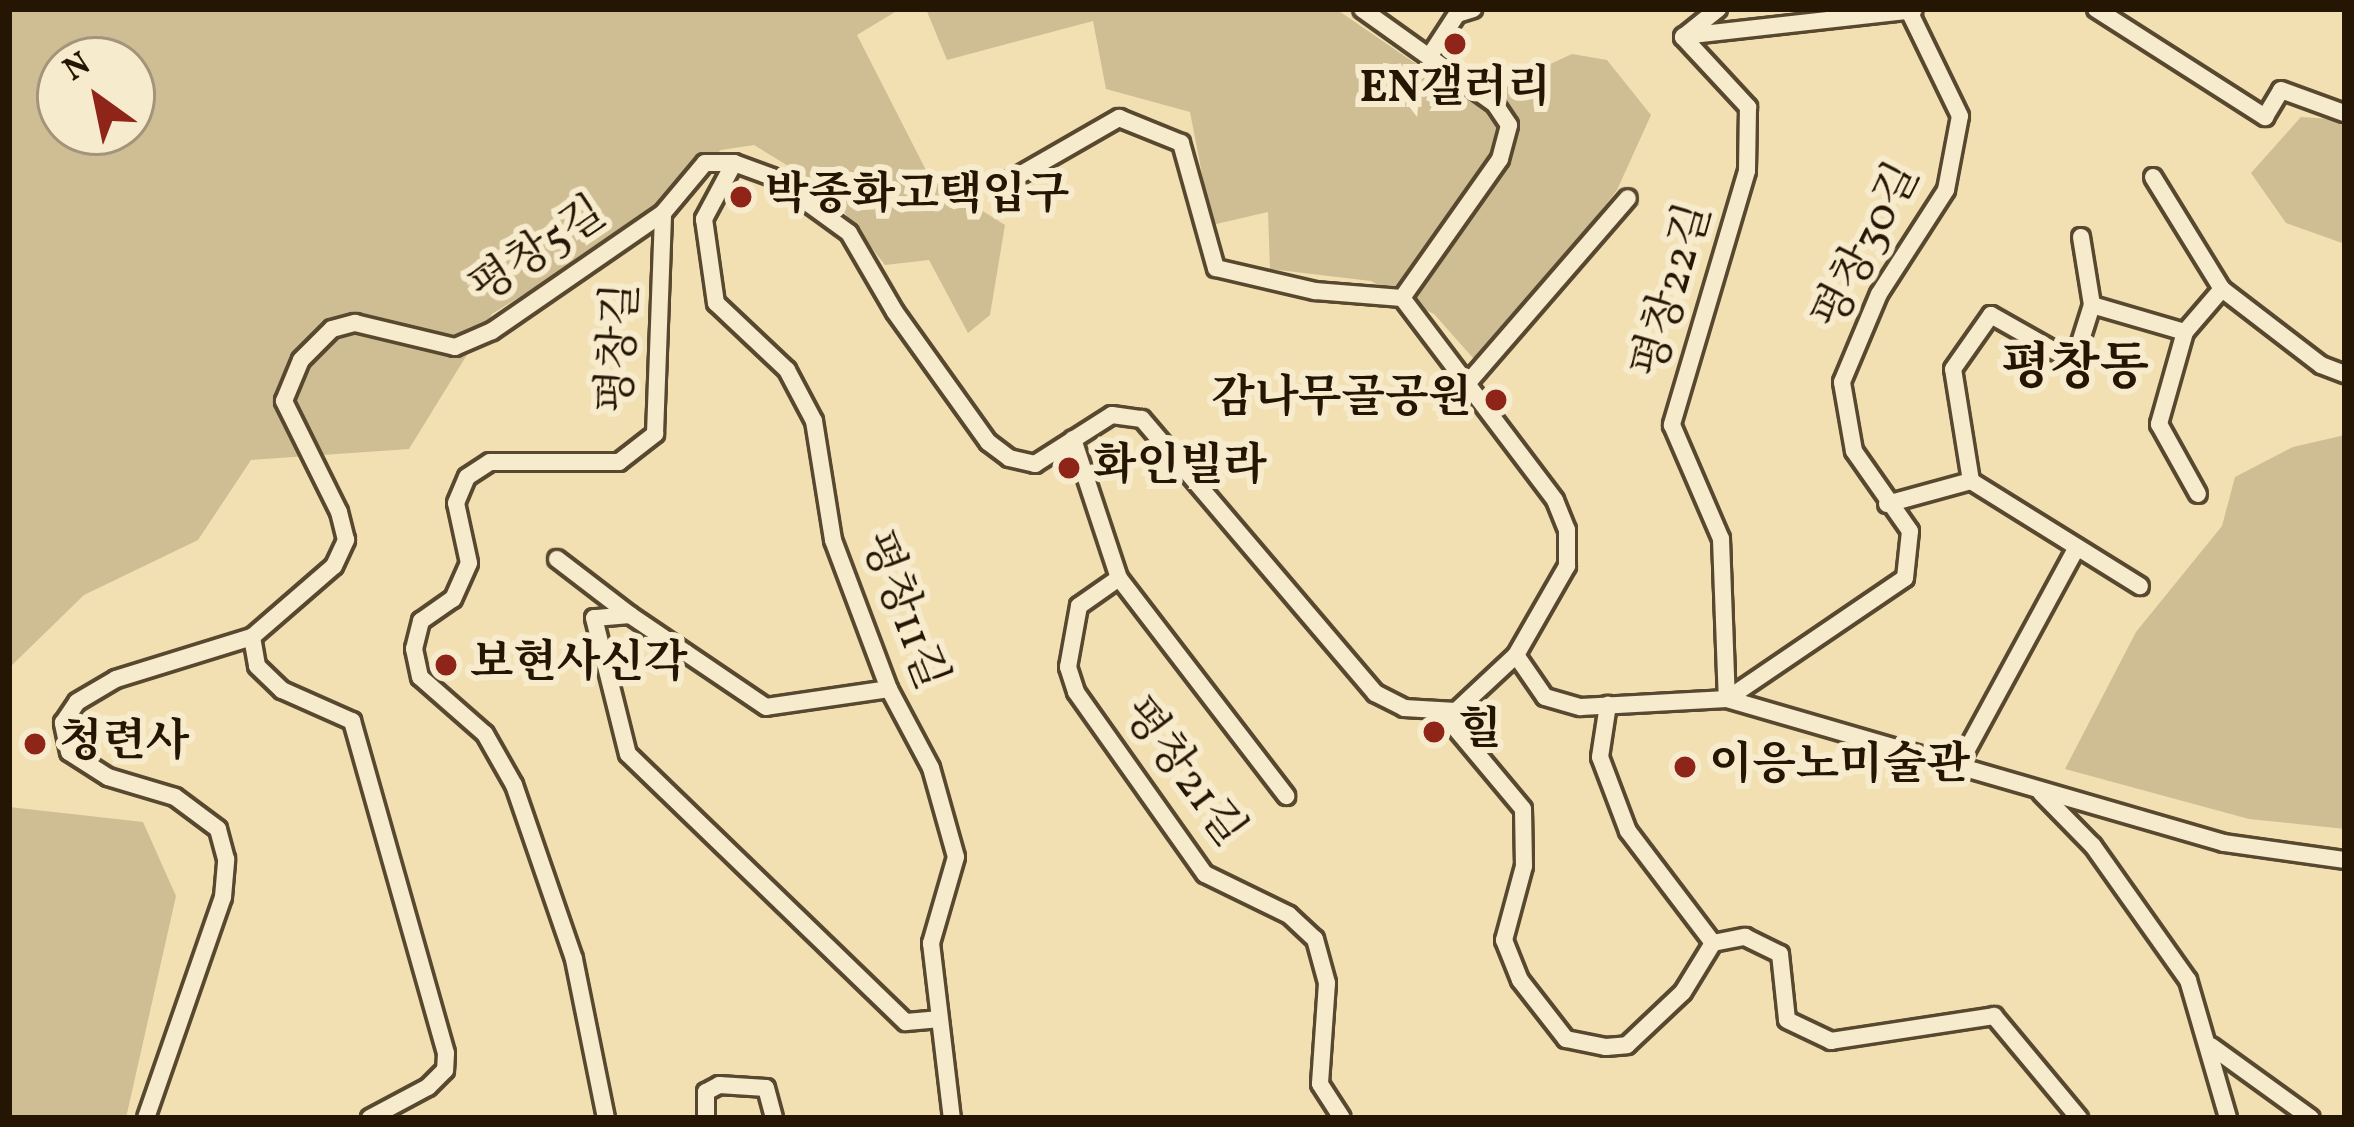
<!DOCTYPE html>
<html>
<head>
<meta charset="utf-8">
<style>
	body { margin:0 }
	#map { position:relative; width:2354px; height:1127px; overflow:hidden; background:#f2e0b2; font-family:Vollkorn,"Noto Serif KR",serif }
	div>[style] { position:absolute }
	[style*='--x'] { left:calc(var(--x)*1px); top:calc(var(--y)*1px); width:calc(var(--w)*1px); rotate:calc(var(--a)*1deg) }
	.green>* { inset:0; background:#cfbd94 }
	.roads { filter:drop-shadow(3px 0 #58482f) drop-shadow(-3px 0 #58482f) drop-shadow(0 3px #58482f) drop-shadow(0 -3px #58482f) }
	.minor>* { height:16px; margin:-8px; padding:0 8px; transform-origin:8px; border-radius:8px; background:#f7ebcd }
	.dots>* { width:33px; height:33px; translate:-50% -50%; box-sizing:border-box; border:6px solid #f7ebcd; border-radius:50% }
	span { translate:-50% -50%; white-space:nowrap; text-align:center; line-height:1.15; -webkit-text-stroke:12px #f7ebcd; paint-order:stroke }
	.poi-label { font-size:45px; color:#251503; font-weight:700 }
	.left { translate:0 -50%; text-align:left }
	.right { translate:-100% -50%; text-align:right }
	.street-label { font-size:45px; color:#251503 }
	.quarter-label { font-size:51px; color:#251503; font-weight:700 }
	.frame { position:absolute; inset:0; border:12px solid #251503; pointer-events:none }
	.north { position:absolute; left:36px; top:36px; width:120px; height:120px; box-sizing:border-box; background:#f7ebcd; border:3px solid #a3957c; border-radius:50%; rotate:327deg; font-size:33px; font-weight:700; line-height:48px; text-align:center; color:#251503 }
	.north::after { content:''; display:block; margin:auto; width:42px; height:54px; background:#8f2418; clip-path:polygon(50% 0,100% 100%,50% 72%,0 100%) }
</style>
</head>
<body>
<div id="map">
	<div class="green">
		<div style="clip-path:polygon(evenodd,9px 9px,900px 9px,857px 35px,930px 178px,1005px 225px,990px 315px,968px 333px,929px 260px,885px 265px,826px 189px,754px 145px,721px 150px,669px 194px,665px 207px,492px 314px,409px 449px,251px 460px,198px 540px,84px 595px,9px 668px,9px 9px,60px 60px,132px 60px,132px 132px,60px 132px,60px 60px)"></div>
		<div style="clip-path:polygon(926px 9px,1336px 9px,1470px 101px,1572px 54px,1607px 60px,1651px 115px,1617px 190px,1481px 367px,1434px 314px,1371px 281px,1270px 269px,1268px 212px,1212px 225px,1190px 112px,1106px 89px,1093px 21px,947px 60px)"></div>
		<div style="clip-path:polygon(2301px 117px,2345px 120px,2345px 244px,2286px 223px,2251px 173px)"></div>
		<div style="clip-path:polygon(2345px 435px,2345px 829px,2249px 819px,2065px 769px,2136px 632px,2222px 526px,2235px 477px,2293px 447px)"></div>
		<div style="clip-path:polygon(9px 807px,143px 822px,176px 896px,126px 1118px,9px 1118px)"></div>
	</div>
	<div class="roads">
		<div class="minor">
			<div style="--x:1718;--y:9;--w:45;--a:141.3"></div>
			<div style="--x:1683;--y:37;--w:96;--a:47.1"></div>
			<div style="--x:1748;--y:107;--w:64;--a:90.9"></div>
			<div style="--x:1747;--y:171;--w:265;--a:106.5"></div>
			<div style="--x:1672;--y:425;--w:124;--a:66.7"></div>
			<div style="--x:1721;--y:539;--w:160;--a:87.9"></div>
			<div style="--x:2096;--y:9;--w:201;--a:32.6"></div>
			<div style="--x:2265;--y:117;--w:31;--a:-59"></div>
			<div style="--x:2281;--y:90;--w:67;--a:20.1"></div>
			<div style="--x:1684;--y:36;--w:231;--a:-6.4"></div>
			<div style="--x:1429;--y:57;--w:51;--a:-56.9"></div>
			<div style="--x:1457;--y:14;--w:17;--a:-17"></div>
			<div style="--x:734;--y:163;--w:64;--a:118.2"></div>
			<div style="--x:704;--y:219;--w:85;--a:81.9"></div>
			<div style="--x:716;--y:303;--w:98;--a:43.3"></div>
			<div style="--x:787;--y:370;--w:58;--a:62.1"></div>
			<div style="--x:814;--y:421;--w:121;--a:80.9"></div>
			<div style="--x:833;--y:540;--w:159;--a:69.4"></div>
			<div style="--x:889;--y:689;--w:89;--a:62"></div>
			<div style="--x:931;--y:768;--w:92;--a:74.3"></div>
			<div style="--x:956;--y:857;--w:90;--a:106.2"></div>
			<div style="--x:931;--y:943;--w:176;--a:83.2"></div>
			<div style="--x:2153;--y:177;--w:132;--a:58.4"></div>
			<div style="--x:1004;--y:184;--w:133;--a:-29.9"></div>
			<div style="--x:1119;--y:118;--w:67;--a:22"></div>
			<div style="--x:1181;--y:143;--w:130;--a:74.4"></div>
			<div style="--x:1216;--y:268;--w:102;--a:13.1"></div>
			<div style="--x:1315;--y:291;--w:87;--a:4.6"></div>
			<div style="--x:2081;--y:237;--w:69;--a:80.8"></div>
			<div style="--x:2185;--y:332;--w:96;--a:105.8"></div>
			<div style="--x:2159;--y:424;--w:80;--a:60.9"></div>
			<div style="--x:1466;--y:385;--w:247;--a:-49.1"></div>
			<div style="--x:1073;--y:439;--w:146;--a:71.7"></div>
			<div style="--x:1119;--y:578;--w:275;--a:52.5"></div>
			<div style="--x:1971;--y:481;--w:113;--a:-99.1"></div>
			<div style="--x:1953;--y:369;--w:66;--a:-54.9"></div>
			<div style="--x:1991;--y:315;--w:95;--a:29.5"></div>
			<div style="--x:2074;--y:362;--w:60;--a:-72.5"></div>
			<div style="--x:2092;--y:305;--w:97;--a:16.2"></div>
			<div style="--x:2185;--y:332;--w:57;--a:-49.3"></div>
			<div style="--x:2222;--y:289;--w:125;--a:37.5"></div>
			<div style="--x:2321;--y:365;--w:26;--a:21"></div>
			<div style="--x:1887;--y:504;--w:87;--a:-15.3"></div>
			<div style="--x:1971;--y:481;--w:199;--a:31.9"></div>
			<div style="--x:557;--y:559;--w:92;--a:37.5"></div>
			<div style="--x:1119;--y:578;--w:49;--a:145"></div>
			<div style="--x:1079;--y:606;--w:62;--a:100.2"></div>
			<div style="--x:1068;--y:667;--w:26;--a:72"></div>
			<div style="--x:1076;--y:692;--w:223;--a:54.7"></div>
			<div style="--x:1205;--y:874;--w:93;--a:26"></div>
			<div style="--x:1289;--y:915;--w:35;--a:43"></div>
			<div style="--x:1315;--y:939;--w:46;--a:74.7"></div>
			<div style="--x:1327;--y:983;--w:101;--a:94"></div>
			<div style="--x:1320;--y:1084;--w:40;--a:57.1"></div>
			<div style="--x:252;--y:637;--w:29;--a:80"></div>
			<div style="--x:257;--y:666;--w:35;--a:44"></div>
			<div style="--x:282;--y:690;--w:77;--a:23.9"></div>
			<div style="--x:352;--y:721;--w:345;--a:74.2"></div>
			<div style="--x:446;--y:1053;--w:17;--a:93"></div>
			<div style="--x:445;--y:1070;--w:24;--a:135"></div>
			<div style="--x:428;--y:1087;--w:66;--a:151.9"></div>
			<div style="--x:1516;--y:655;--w:51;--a:55.4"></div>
			<div style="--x:1545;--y:697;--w:37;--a:16"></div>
			<div style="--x:1581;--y:707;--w:146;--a:-3.1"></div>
			<div style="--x:1727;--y:699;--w:517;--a:16.16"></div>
			<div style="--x:2224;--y:843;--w:122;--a:8"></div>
			<div style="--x:889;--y:689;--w:124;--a:171.7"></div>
			<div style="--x:766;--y:707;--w:164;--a:-145.9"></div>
			<div style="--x:630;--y:615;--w:36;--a:175"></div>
			<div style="--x:594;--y:618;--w:140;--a:76"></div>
			<div style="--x:628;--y:754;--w:386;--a:44"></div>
			<div style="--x:906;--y:1022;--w:32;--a:-5"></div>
			<div style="--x:1727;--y:699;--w:215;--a:-34.2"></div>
			<div style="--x:1905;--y:578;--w:47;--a:-83.9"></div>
			<div style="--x:1910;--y:531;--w:98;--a:-125"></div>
			<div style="--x:1854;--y:451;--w:70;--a:-99.9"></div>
			<div style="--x:1842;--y:382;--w:95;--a:-67.2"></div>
			<div style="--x:1879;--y:294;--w:124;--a:-57.2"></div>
			<div style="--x:1946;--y:190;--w:75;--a:-79.3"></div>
			<div style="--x:1960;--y:116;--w:119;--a:-115.9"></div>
			<div style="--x:1442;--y:712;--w:126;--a:50.1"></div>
			<div style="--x:1523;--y:809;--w:57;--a:89"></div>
			<div style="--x:1524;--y:866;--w:77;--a:105.1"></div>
			<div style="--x:1504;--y:940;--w:43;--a:68.2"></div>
			<div style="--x:1520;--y:980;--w:75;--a:52.1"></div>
			<div style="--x:1566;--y:1039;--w:41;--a:11.3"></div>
			<div style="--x:1606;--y:1047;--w:21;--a:-5"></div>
			<div style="--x:1627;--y:1045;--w:77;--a:-43.4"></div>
			<div style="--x:1683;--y:992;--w:57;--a:-58.5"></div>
			<div style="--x:1713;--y:943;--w:141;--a:-127.2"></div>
			<div style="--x:1628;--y:831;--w:79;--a:-110.7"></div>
			<div style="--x:1600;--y:757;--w:53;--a:-81.3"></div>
			<div style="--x:1957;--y:768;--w:251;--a:-61.5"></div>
			<div style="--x:2041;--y:793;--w:74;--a:45.5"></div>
			<div style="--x:2093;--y:846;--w:164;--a:54.7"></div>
			<div style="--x:2188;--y:980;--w:144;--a:73.8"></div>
			<div style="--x:1713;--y:943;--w:33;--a:-11"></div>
			<div style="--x:1745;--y:937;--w:39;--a:26"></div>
			<div style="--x:1780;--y:954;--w:66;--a:83.9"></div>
			<div style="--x:1787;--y:1020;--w:49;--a:25.5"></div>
			<div style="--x:1831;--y:1041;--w:165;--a:-8.7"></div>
			<div style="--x:1994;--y:1016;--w:133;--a:50.2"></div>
			<div style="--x:2211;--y:1046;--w:123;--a:35.8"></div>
			<div style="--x:146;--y:1118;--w:234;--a:-70.8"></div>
			<div style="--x:223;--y:897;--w:38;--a:-85"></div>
			<div style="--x:226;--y:859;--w:31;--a:-105"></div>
			<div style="--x:218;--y:829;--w:54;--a:-143.3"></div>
			<div style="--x:175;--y:797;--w:70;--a:-163.4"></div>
			<div style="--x:108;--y:777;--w:46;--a:-147.3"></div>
			<div style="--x:69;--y:752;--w:30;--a:-102"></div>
			<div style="--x:63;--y:723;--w:25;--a:-56"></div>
			<div style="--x:77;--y:702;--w:45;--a:-30.5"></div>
			<div style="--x:116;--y:679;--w:142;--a:-17.2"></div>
			<div style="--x:252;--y:637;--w:108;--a:-40.9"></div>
			<div style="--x:334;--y:566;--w:29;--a:-65"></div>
			<div style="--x:346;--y:540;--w:29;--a:-104"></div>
			<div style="--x:339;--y:512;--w:124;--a:-116.4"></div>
			<div style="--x:284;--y:401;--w:44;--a:-67.5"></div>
			<div style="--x:301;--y:360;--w:44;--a:-45"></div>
			<div style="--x:332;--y:329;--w:24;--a:-15"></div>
			<div style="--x:355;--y:323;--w:103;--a:13.5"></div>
			<div style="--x:455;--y:347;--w:40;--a:-23.4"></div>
			<div style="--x:492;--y:331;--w:208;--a:-34.6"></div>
			<div style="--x:606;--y:1118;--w:162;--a:-101.4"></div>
			<div style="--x:574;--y:959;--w:184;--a:-109"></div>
			<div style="--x:514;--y:785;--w:59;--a:-119.6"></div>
			<div style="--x:485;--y:734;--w:86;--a:-138.8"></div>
			<div style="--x:420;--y:677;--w:29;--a:-102"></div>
			<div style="--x:414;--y:649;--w:29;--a:-76"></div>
			<div style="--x:421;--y:621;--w:39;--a:-35"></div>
			<div style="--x:453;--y:599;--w:39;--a:-66"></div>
			<div style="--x:469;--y:563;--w:61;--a:-102.2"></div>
			<div style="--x:456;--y:503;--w:28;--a:-67"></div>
			<div style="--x:467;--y:477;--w:27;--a:-33"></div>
			<div style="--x:490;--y:462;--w:129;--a:0"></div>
			<div style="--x:619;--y:462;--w:46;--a:-37.9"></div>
			<div style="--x:655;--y:434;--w:221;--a:-87.9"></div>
			<div style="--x:663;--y:213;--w:65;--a:-50"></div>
			<div style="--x:705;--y:163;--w:29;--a:0"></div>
			<div style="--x:734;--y:163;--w:40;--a:20.2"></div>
			<div style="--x:772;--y:177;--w:95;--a:36"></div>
			<div style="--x:849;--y:233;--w:91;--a:59.8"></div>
			<div style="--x:895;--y:312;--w:160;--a:54.4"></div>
			<div style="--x:988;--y:442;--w:26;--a:37"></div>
			<div style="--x:1009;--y:458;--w:27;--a:13"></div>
			<div style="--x:1035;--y:464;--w:91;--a:-32.5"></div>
			<div style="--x:1112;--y:415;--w:30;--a:8"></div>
			<div style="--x:1142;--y:419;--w:360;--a:49.6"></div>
			<div style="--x:1375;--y:693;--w:33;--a:27"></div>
			<div style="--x:1404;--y:708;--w:52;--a:3.3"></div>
			<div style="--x:1456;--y:711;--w:82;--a:-43"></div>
			<div style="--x:1516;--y:655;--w:103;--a:-60.2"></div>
			<div style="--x:1567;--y:566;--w:36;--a:-90"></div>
			<div style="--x:1567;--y:530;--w:32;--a:-112"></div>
			<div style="--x:1555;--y:500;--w:253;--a:-127.1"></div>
			<div style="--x:1402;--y:298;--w:170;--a:-54.8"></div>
			<div style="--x:1500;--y:159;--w:35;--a:-75"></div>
			<div style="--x:1509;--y:125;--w:25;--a:-124"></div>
			<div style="--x:1495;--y:104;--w:163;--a:-144.5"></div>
			<div style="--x:706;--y:1118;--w:26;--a:-90"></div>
			<div style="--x:706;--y:1092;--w:15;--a:-28"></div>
			<div style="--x:719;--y:1085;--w:47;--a:3.7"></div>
			<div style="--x:766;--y:1088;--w:31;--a:75"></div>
		</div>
	</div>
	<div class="dots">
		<div style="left:1455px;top:44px;background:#8f2418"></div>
		<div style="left:741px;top:197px;background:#8f2418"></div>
		<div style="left:1496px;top:400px;background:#8f2418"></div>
		<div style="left:1069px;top:468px;background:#8f2418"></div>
		<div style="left:446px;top:665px;background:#8f2418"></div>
		<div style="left:1434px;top:732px;background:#8f2418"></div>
		<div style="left:35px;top:744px;background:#8f2418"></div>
		<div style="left:1685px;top:767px;background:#8f2418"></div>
	</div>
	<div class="poi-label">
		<span style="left:1455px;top:90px">EN갤러리</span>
		<span class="left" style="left:765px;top:197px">박종화고택입구</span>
		<span class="right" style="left:1472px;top:400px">감나무골공원</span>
		<span class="left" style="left:1093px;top:468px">화인빌라</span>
		<span class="left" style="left:470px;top:665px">보현사신각</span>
		<span class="left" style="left:1458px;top:732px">힐</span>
		<span class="left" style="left:59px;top:744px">청련사</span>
		<span class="left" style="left:1709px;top:767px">이응노미술관</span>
	</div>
	<div class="street-label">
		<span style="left:1868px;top:247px;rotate:-63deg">평창30길</span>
		<span style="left:539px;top:252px;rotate:-34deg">평창5길</span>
		<span style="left:1674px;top:291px;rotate:-74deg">평창22길</span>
		<span style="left:621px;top:348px;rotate:-87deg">평창길</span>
		<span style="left:902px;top:611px;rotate:69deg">평창11길</span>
		<span style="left:1182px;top:773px;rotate:53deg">평창21길</span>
	</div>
	<div class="quarter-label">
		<span style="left:2075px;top:370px">평창동</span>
	</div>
	<div class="frame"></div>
	<div class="north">N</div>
</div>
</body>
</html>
